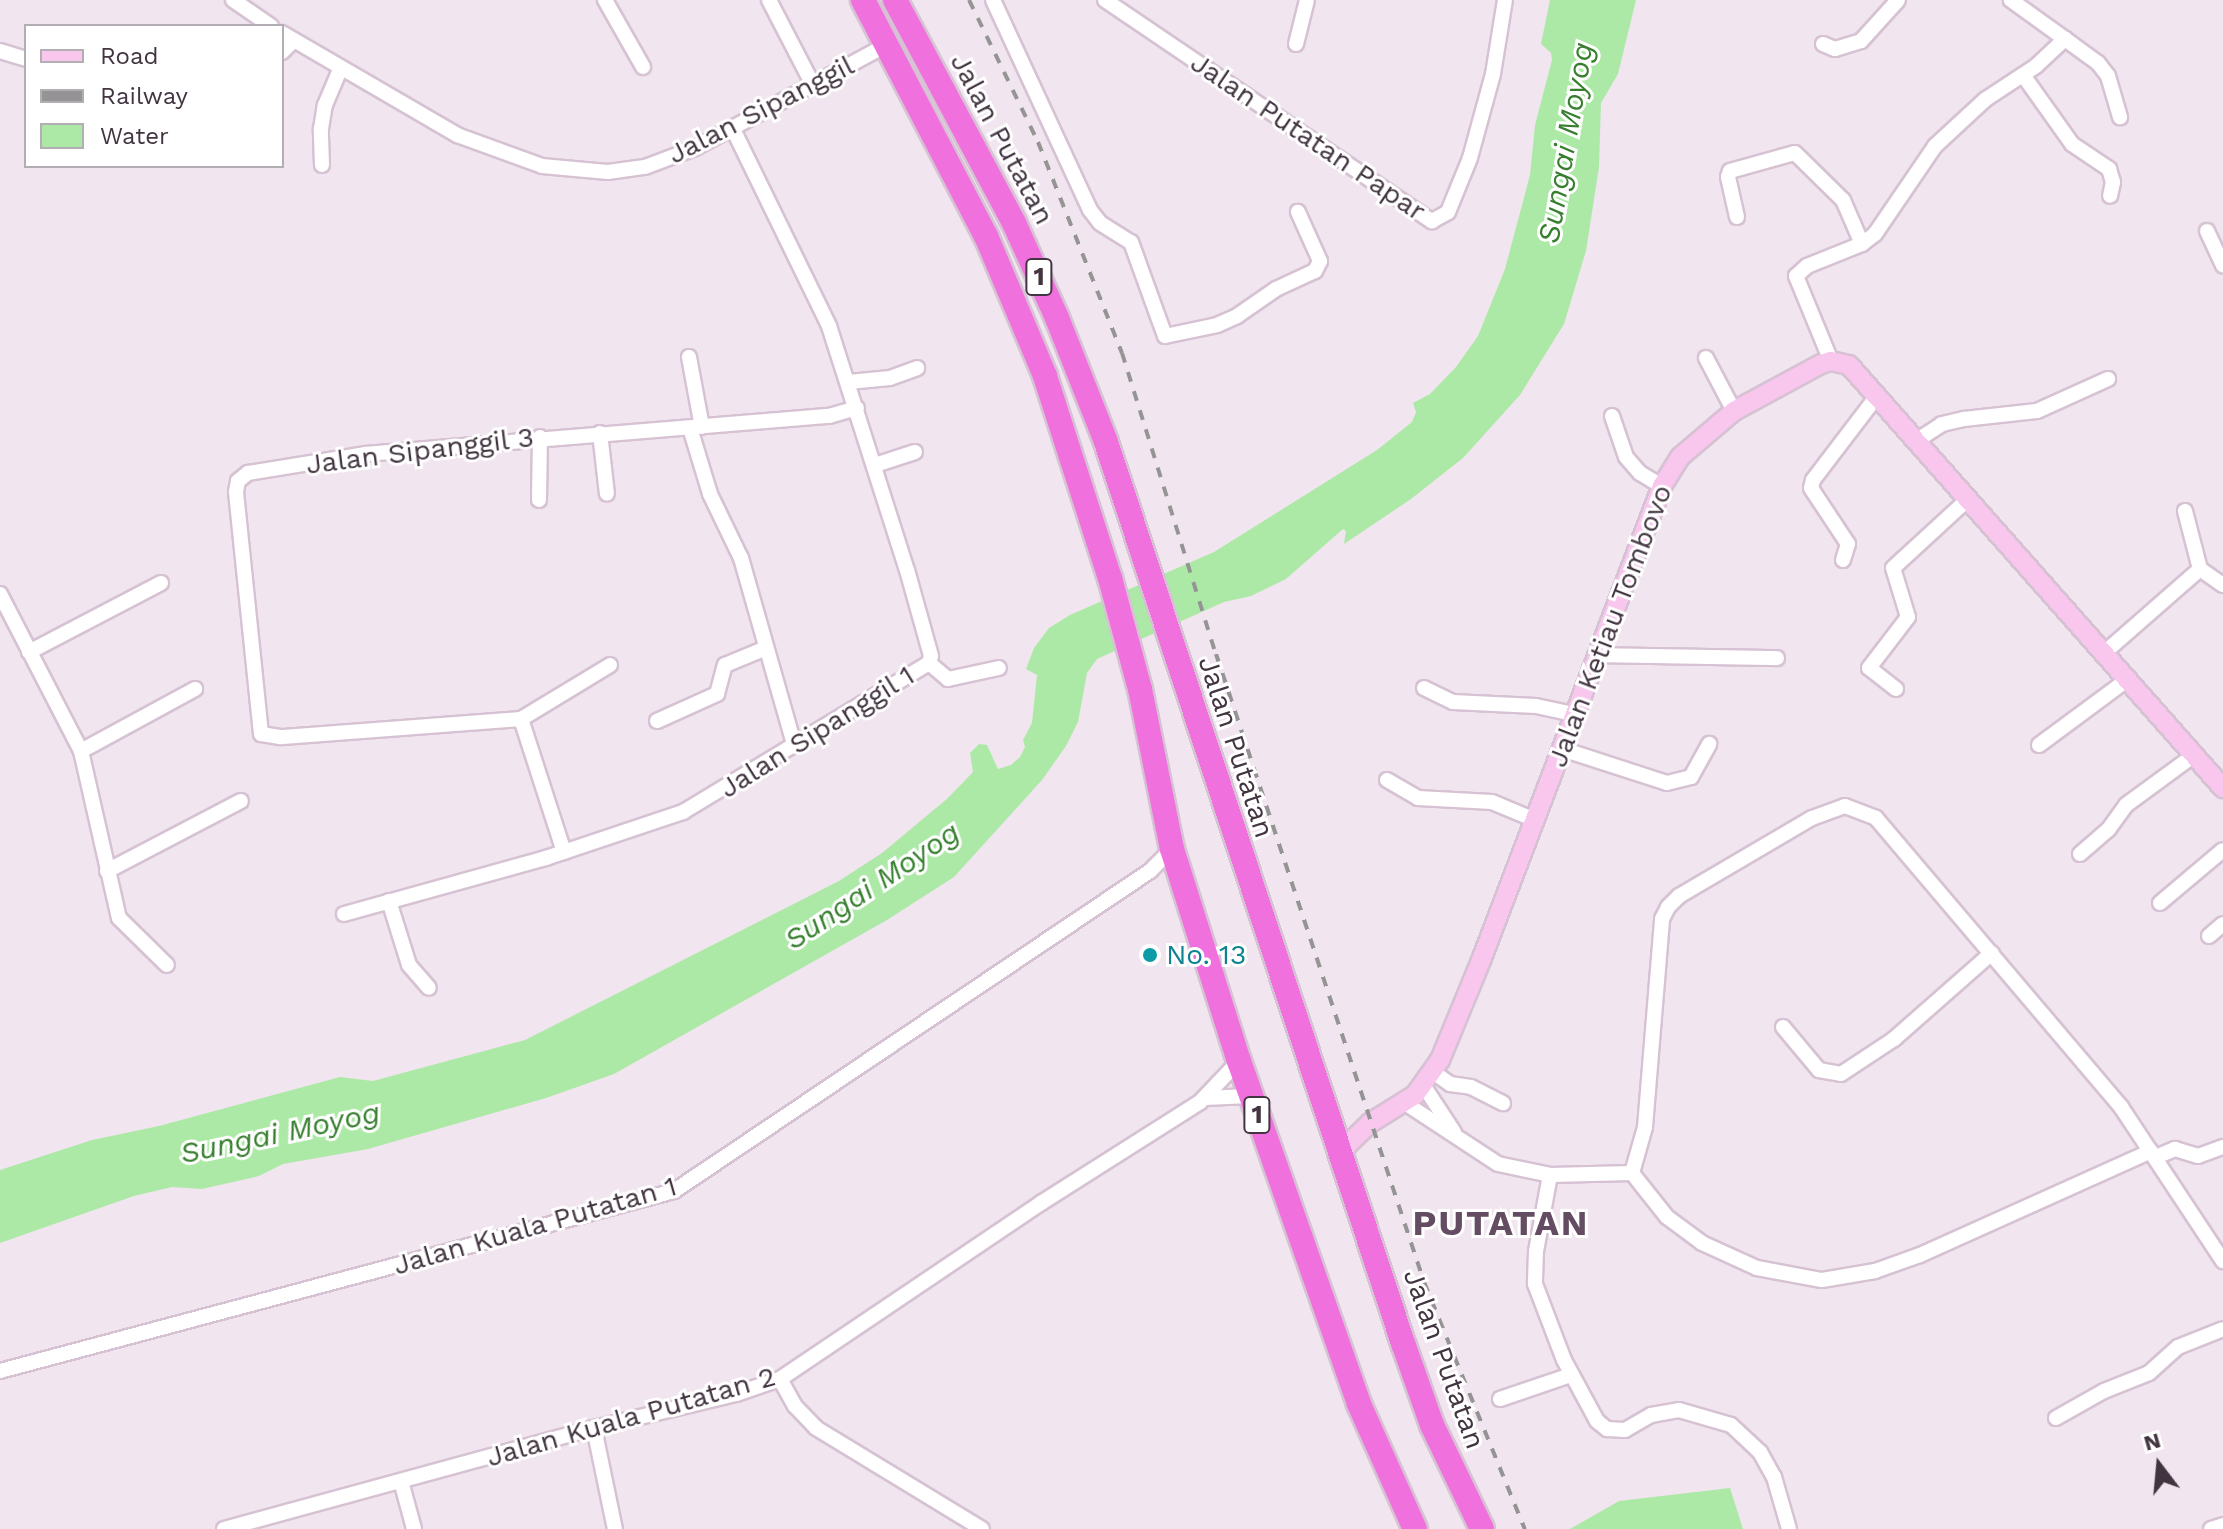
<!DOCTYPE html>
<html>
<head>
<meta charset="utf-8">
<style>
	body { margin:0 }
	#map { position:relative; width:2223px; height:1529px; overflow:hidden; background:#f1e5ef; font-family:"Work Sans",sans-serif }
	div>[style] { position:absolute }
	[style*='--x'] { left:calc(var(--x)*1px); top:calc(var(--y)*1px); width:calc(var(--w)*1px); rotate:calc(var(--a)*1deg) }
	.water>* { inset:0; background:#ade9a6 }
	.roads { filter:drop-shadow(2px 0 #d6c2d3) drop-shadow(-2px 0 #d6c2d3) drop-shadow(0 2px #d6c2d3) drop-shadow(0 -2px #d6c2d3) }
	.street>* { height:14px; margin:-7px; padding:0 7px; transform-origin:7px; border-radius:7px; background:#fff }
	.secondary>* { height:18px; margin:-9px; padding:0 9px; transform-origin:9px; border-radius:9px; background:#f9c6ed }
	.highway>* { height:24px; margin:-12px; padding:0 12px; transform-origin:12px; border-radius:12px; background:#f070de }
	.rail>* { height:4px; margin-top:-2px; transform-origin:0; background:repeating-linear-gradient(90deg,#949494 0 10px,transparent 0 20px) }
	.dots>* { width:22px; height:22px; translate:-50% -50%; box-sizing:border-box; border:4px solid #fff; border-radius:50% }
	span { translate:-50% -50%; white-space:nowrap; text-align:center; line-height:1.15; -webkit-text-stroke:6px #fff; paint-order:stroke }
	.shield-label span { padding:2px 6px; background:#fff; border:2px solid; border-radius:6px; -webkit-text-stroke-width:0 }
	.shield-label { font-size:26px; color:#423541; font-weight:700 }
	.street-label { font-size:28px; color:#423541 }
	.culture-label { font-size:28px; color:#0d838f }
	.left { translate:0 -50%; text-align:left }
	.water-label { font-size:30px; color:#377f2f; font-style:italic }
	.district-label { font-size:36px; color:#644d62; font-weight:700; letter-spacing:2px }
	.legend { position:absolute; left:24px; top:24px; width:260px; height:144px; box-sizing:border-box; background:#fff; border:2px solid #b3aeb3; margin:0; padding:10px 14px; list-style:none; font-size:24px; color:#423541 }
	.legend li { display:flex; align-items:center; gap:16px; height:40px }
	.legend b { width:40px; border:2px solid #b3aeb3 }
	.north { position:absolute; left:2119px; top:1425px; width:80px; height:80px; -webkit-text-stroke:6px #fff; paint-order:stroke; rotate:344deg; font-size:22px; font-weight:700; line-height:32px; text-align:center; color:#423541 }
	.north::after { content:''; display:block; margin:auto; width:28px; height:36px; background:#423541; clip-path:polygon(50% 0,100% 100%,50% 72%,0 100%) }
</style>
</head>
<body>
<div id="map">
	<div class="water">
		<div style="clip-path:polygon(1550px 0,1636px 0,1618px 74px,1601px 103px,1599px 167px,1586px 251px,1564px 324px,1520px 395px,1463px 458px,1411px 499px,1344px 544px,1346px 531px,1343px 529px,1286px 579px,1251px 596px,1224px 602px,1097px 659px,1087px 673px,1078px 722px,1066px 746px,1042px 780px,954px 877px,887px 920px,614px 1074px,546px 1098px,368px 1149px,283px 1164px,259px 1176px,202px 1189px,172px 1187px,134px 1196px,0 1243px,0 1170px,92px 1140px,159px 1126px,340px 1077px,373px 1081px,525px 1040px,839px 881px,882px 853px,948px 798px,973px 772px,970px 753px,979px 744px,987px 745px,998px 769px,1011px 765px,1020px 757px,1025px 747px,1023px 740px,1032px 723px,1037px 675px,1026px 669px,1034px 648px,1049px 628px,1070px 615px,1214px 552px,1377px 450px,1412px 422px,1416px 412px,1413px 403px,1430px 394px,1456px 367px,1478px 336px,1505px 269px,1530px 175px,1535px 125px,1552px 60px,1551px 53px,1541px 44px)"></div>
		<div style="clip-path:polygon(1730px 1488px,1743px 1529px,1570px 1529px,1619px 1501px)"></div>
	</div>
	<div class="roads">
		<div class="street">
			<div style="--x:233;--y:0;--w:46;--a:34.4"></div>
			<div style="--x:605;--y:0;--w:77;--a:60.4"></div>
			<div style="--x:769;--y:0;--w:96;--a:62.6"></div>
			<div style="--x:993;--y:0;--w:231;--a:65.2"></div>
			<div style="--x:1090;--y:210;--w:16;--a:52"></div>
			<div style="--x:1100;--y:223;--w:36;--a:32"></div>
			<div style="--x:1131;--y:242;--w:100;--a:70.1"></div>
			<div style="--x:1165;--y:336;--w:53;--a:-11.9"></div>
			<div style="--x:1217;--y:325;--w:22;--a:-24"></div>
			<div style="--x:1237;--y:316;--w:47;--a:-34.7"></div>
			<div style="--x:1276;--y:289;--w:43;--a:-24.8"></div>
			<div style="--x:1315;--y:271;--w:11;--a:-63"></div>
			<div style="--x:1320;--y:261;--w:54;--a:-114.2"></div>
			<div style="--x:1105;--y:0;--w:395;--a:34.1"></div>
			<div style="--x:1432;--y:221;--w:18;--a:-29"></div>
			<div style="--x:1448;--y:212;--w:58;--a:-67.8"></div>
			<div style="--x:1470;--y:158;--w:87;--a:-74.7"></div>
			<div style="--x:1493;--y:74;--w:75;--a:-80.8"></div>
			<div style="--x:282;--y:33;--w:203;--a:30.2"></div>
			<div style="--x:457;--y:135;--w:90;--a:20"></div>
			<div style="--x:542;--y:166;--w:66;--a:5.2"></div>
			<div style="--x:608;--y:172;--w:37;--a:-8"></div>
			<div style="--x:645;--y:167;--w:53;--a:-20.8"></div>
			<div style="--x:695;--y:148;--w:219;--a:-28.3"></div>
			<div style="--x:2065;--y:39;--w:41;--a:36"></div>
			<div style="--x:2098;--y:63;--w:16;--a:52"></div>
			<div style="--x:2108;--y:76;--w:43;--a:73.7"></div>
			<div style="--x:1296;--y:44;--w:45;--a:-76"></div>
			<div style="--x:1823;--y:44;--w:13;--a:23"></div>
			<div style="--x:1835;--y:49;--w:27;--a:-17"></div>
			<div style="--x:1861;--y:41;--w:55;--a:-47.9"></div>
			<div style="--x:0;--y:51;--w:27;--a:17"></div>
			<div style="--x:282;--y:52;--w:16;--a:-45"></div>
			<div style="--x:2023;--y:75;--w:85;--a:54.6"></div>
			<div style="--x:2072;--y:144;--w:45;--a:34"></div>
			<div style="--x:2109;--y:169;--w:14;--a:73"></div>
			<div style="--x:2113;--y:182;--w:14;--a:102"></div>
			<div style="--x:733;--y:129;--w:219;--a:64"></div>
			<div style="--x:829;--y:326;--w:256;--a:72.3"></div>
			<div style="--x:907;--y:570;--w:89;--a:74.4"></div>
			<div style="--x:931;--y:656;--w:7;--a:106"></div>
			<div style="--x:322;--y:165;--w:36;--a:-92"></div>
			<div style="--x:321;--y:129;--w:24;--a:-81"></div>
			<div style="--x:325;--y:105;--w:38;--a:-67"></div>
			<div style="--x:1737;--y:217;--w:41;--a:-102.7"></div>
			<div style="--x:1728;--y:177;--w:6;--a:-72"></div>
			<div style="--x:1730;--y:171;--w:67;--a:-15.5"></div>
			<div style="--x:1795;--y:153;--w:67;--a:44.4"></div>
			<div style="--x:1843;--y:200;--w:48;--a:66.6"></div>
			<div style="--x:2207;--y:231;--w:38;--a:65"></div>
			<div style="--x:689;--y:357;--w:71;--a:79.5"></div>
			<div style="--x:1706;--y:358;--w:60;--a:62.2"></div>
			<div style="--x:1831;--y:361;--w:92;--a:-112.4"></div>
			<div style="--x:1796;--y:276;--w:15;--a:-42"></div>
			<div style="--x:1807;--y:266;--w:59;--a:-21.8"></div>
			<div style="--x:1862;--y:244;--w:16;--a:-38"></div>
			<div style="--x:1875;--y:234;--w:107;--a:-55.7"></div>
			<div style="--x:1935;--y:146;--w:69;--a:-42.7"></div>
			<div style="--x:1986;--y:99;--w:60;--a:-33.4"></div>
			<div style="--x:2036;--y:66;--w:40;--a:-43"></div>
			<div style="--x:2065;--y:39;--w:67;--a:-144.2"></div>
			<div style="--x:849;--y:382;--w:41;--a:-5.6"></div>
			<div style="--x:890;--y:378;--w:29;--a:-20"></div>
			<div style="--x:1612;--y:416;--w:43;--a:71.1"></div>
			<div style="--x:1626;--y:457;--w:21;--a:49"></div>
			<div style="--x:1640;--y:473;--w:26;--a:31"></div>
			<div style="--x:690;--y:428;--w:69;--a:73.1"></div>
			<div style="--x:710;--y:494;--w:71;--a:64.2"></div>
			<div style="--x:741;--y:558;--w:193;--a:74.1"></div>
			<div style="--x:600;--y:433;--w:61;--a:83.5"></div>
			<div style="--x:1916;--y:441;--w:31;--a:-33"></div>
			<div style="--x:1942;--y:424;--w:23;--a:-13"></div>
			<div style="--x:1964;--y:419;--w:73;--a:-6.3"></div>
			<div style="--x:2037;--y:411;--w:78;--a:-24.3"></div>
			<div style="--x:875;--y:465;--w:42;--a:-18"></div>
			<div style="--x:539;--y:500;--w:63;--a:-89.1"></div>
			<div style="--x:1843;--y:560;--w:17;--a:-73"></div>
			<div style="--x:1848;--y:544;--w:67;--a:-123.5"></div>
			<div style="--x:1811;--y:488;--w:8;--a:-76"></div>
			<div style="--x:1813;--y:480;--w:106;--a:-52.7"></div>
			<div style="--x:2200;--y:569;--w:28;--a:35"></div>
			<div style="--x:0;--y:594;--w:177;--a:62.7"></div>
			<div style="--x:81;--y:751;--w:171;--a:77.2"></div>
			<div style="--x:119;--y:918;--w:67;--a:44.4"></div>
			<div style="--x:29;--y:652;--w:149;--a:-27.6"></div>
			<div style="--x:2104;--y:653;--w:128;--a:-41.2"></div>
			<div style="--x:2200;--y:569;--w:60;--a:-104.5"></div>
			<div style="--x:1599;--y:655;--w:178;--a:1"></div>
			<div style="--x:929;--y:663;--w:25;--a:40"></div>
			<div style="--x:948;--y:679;--w:52;--a:-12.2"></div>
			<div style="--x:1424;--y:688;--w:32;--a:26"></div>
			<div style="--x:1453;--y:702;--w:83;--a:2.8"></div>
			<div style="--x:1536;--y:706;--w:40;--a:12"></div>
			<div style="--x:1896;--y:689;--w:34;--a:-142"></div>
			<div style="--x:1869;--y:668;--w:64;--a:-52.6"></div>
			<div style="--x:1908;--y:617;--w:51;--a:-107"></div>
			<div style="--x:1893;--y:568;--w:100;--a:-42.6"></div>
			<div style="--x:521;--y:719;--w:104;--a:-31.2"></div>
			<div style="--x:657;--y:721;--w:66;--a:-24.2"></div>
			<div style="--x:717;--y:694;--w:30;--a:-75"></div>
			<div style="--x:725;--y:665;--w:44;--a:-22.5"></div>
			<div style="--x:2039;--y:745;--w:109;--a:-36.5"></div>
			<div style="--x:1562;--y:749;--w:110;--a:17.9"></div>
			<div style="--x:1667;--y:783;--w:25;--a:-14"></div>
			<div style="--x:1691;--y:777;--w:38;--a:-61"></div>
			<div style="--x:81;--y:751;--w:130;--a:-28.5"></div>
			<div style="--x:1387;--y:780;--w:36;--a:30"></div>
			<div style="--x:1418;--y:798;--w:74;--a:3.1"></div>
			<div style="--x:1492;--y:802;--w:47;--a:22.7"></div>
			<div style="--x:564;--y:852;--w:140;--a:-107.9"></div>
			<div style="--x:521;--y:719;--w:242;--a:175.7"></div>
			<div style="--x:280;--y:737;--w:19;--a:-171"></div>
			<div style="--x:261;--y:734;--w:243;--a:-95.9"></div>
			<div style="--x:236;--y:492;--w:11;--a:-80"></div>
			<div style="--x:238;--y:481;--w:13;--a:-39"></div>
			<div style="--x:248;--y:473;--w:119;--a:-9.2"></div>
			<div style="--x:365;--y:454;--w:466;--a:-4.7"></div>
			<div style="--x:829;--y:416;--w:29;--a:-16"></div>
			<div style="--x:2080;--y:854;--w:37;--a:-41"></div>
			<div style="--x:2108;--y:830;--w:31;--a:-54"></div>
			<div style="--x:2126;--y:805;--w:84;--a:-36.3"></div>
			<div style="--x:107;--y:871;--w:151;--a:-27.6"></div>
			<div style="--x:389;--y:901;--w:67;--a:72.6"></div>
			<div style="--x:409;--y:965;--w:30;--a:49"></div>
			<div style="--x:2160;--y:903;--w:82;--a:-40.1"></div>
			<div style="--x:344;--y:914;--w:210;--a:-15.5"></div>
			<div style="--x:546;--y:858;--w:145;--a:-18.6"></div>
			<div style="--x:683;--y:812;--w:288;--a:-31.2"></div>
			<div style="--x:2209;--y:936;--w:18;--a:-41"></div>
			<div style="--x:1783;--y:1027;--w:56;--a:50.1"></div>
			<div style="--x:1819;--y:1070;--w:22;--a:10"></div>
			<div style="--x:1841;--y:1074;--w:64;--a:-33.4"></div>
			<div style="--x:1894;--y:1039;--w:130;--a:-41.3"></div>
			<div style="--x:1433;--y:1072;--w:21;--a:35"></div>
			<div style="--x:1450;--y:1084;--w:21;--a:8"></div>
			<div style="--x:1471;--y:1087;--w:36;--a:27"></div>
			<div style="--x:1423;--y:1085;--w:56;--a:56.6"></div>
			<div style="--x:1205;--y:1098;--w:45;--a:-2.5"></div>
			<div style="--x:1405;--y:1103;--w:111;--a:33.3"></div>
			<div style="--x:1498;--y:1164;--w:53;--a:11.9"></div>
			<div style="--x:1550;--y:1175;--w:82;--a:-1.4"></div>
			<div style="--x:2156;--y:1157;--w:21;--a:-23"></div>
			<div style="--x:2175;--y:1149;--w:24;--a:17"></div>
			<div style="--x:2198;--y:1156;--w:27;--a:-20"></div>
			<div style="--x:1632;--y:1173;--w:48;--a:-74.2"></div>
			<div style="--x:1645;--y:1127;--w:209;--a:-85.3"></div>
			<div style="--x:1662;--y:919;--w:13;--a:-63"></div>
			<div style="--x:1668;--y:907;--w:16;--a:-45"></div>
			<div style="--x:1679;--y:896;--w:154;--a:-30.4"></div>
			<div style="--x:1812;--y:818;--w:35;--a:-20"></div>
			<div style="--x:1845;--y:806;--w:33;--a:21"></div>
			<div style="--x:1876;--y:818;--w:379;--a:49.7"></div>
			<div style="--x:2121;--y:1107;--w:185;--a:56.5"></div>
			<div style="--x:1632;--y:1173;--w:56;--a:51.5"></div>
			<div style="--x:1667;--y:1217;--w:44;--a:36.6"></div>
			<div style="--x:1702;--y:1243;--w:60;--a:24.4"></div>
			<div style="--x:1757;--y:1268;--w:66;--a:10.5"></div>
			<div style="--x:1822;--y:1280;--w:54;--a:-9.6"></div>
			<div style="--x:1875;--y:1271;--w:48;--a:-19.6"></div>
			<div style="--x:1920;--y:1255;--w:253;--a:-24.2"></div>
			<div style="--x:1550;--y:1175;--w:77;--a:100.4"></div>
			<div style="--x:1536;--y:1251;--w:33;--a:92"></div>
			<div style="--x:1535;--y:1284;--w:81;--a:69.1"></div>
			<div style="--x:1564;--y:1360;--w:69;--a:61.6"></div>
			<div style="--x:1597;--y:1421;--w:13;--a:39"></div>
			<div style="--x:1607;--y:1429;--w:18;--a:3"></div>
			<div style="--x:1625;--y:1430;--w:30;--a:-30"></div>
			<div style="--x:1651;--y:1415;--w:28;--a:-10"></div>
			<div style="--x:1679;--y:1410;--w:54;--a:16.1"></div>
			<div style="--x:1731;--y:1425;--w:40;--a:43"></div>
			<div style="--x:1760;--y:1452;--w:29;--a:61"></div>
			<div style="--x:1774;--y:1477;--w:54;--a:73.9"></div>
			<div style="--x:0;--y:1371;--w:698;--a:-14.95"></div>
			<div style="--x:674;--y:1191;--w:574;--a:-33.91"></div>
			<div style="--x:1150;--y:871;--w:31;--a:-45"></div>
			<div style="--x:780;--y:1379;--w:31;--a:61"></div>
			<div style="--x:795;--y:1406;--w:30;--a:46"></div>
			<div style="--x:816;--y:1428;--w:194;--a:31.3"></div>
			<div style="--x:1500;--y:1399;--w:75;--a:-18.7"></div>
			<div style="--x:2056;--y:1418;--w:55;--a:-29.4"></div>
			<div style="--x:2104;--y:1391;--w:48;--a:-21.8"></div>
			<div style="--x:2149;--y:1373;--w:39;--a:-42"></div>
			<div style="--x:2178;--y:1347;--w:48;--a:-21.8"></div>
			<div style="--x:594;--y:1428;--w:103;--a:78.3"></div>
			<div style="--x:401;--y:1481;--w:50;--a:74.8"></div>
			<div style="--x:224;--y:1529;--w:384;--a:-15.3"></div>
			<div style="--x:594;--y:1428;--w:146;--a:-13.5"></div>
			<div style="--x:736;--y:1394;--w:46;--a:-18.8"></div>
			<div style="--x:780;--y:1379;--w:315;--a:-34"></div>
			<div style="--x:1041;--y:1203;--w:188;--a:-32.4"></div>
			<div style="--x:1200;--y:1102;--w:57;--a:-46.4"></div>
			<div style="--x:2211;--y:1529;--w:13;--a:-18"></div>
		</div>
		<div class="secondary">
			<div style="--x:1340;--y:1152;--w:42;--a:-44"></div>
			<div style="--x:1370;--y:1123;--w:53;--a:-31.9"></div>
			<div style="--x:1415;--y:1095;--w:43;--a:-54.5"></div>
			<div style="--x:1440;--y:1060;--w:110;--a:-67.6"></div>
			<div style="--x:1482;--y:958;--w:505;--a:-69.13"></div>
			<div style="--x:1662;--y:486;--w:34;--a:-58"></div>
			<div style="--x:1680;--y:457;--w:71;--a:-40.4"></div>
			<div style="--x:1734;--y:411;--w:99;--a:-28.4"></div>
			<div style="--x:1821;--y:364;--w:10;--a:-17"></div>
			<div style="--x:1831;--y:361;--w:18;--a:13"></div>
			<div style="--x:1849;--y:365;--w:565;--a:48.52"></div>
		</div>
		<div class="highway">
			<div style="--x:863;--y:0;--w:266;--a:62.5"></div>
			<div style="--x:986;--y:236;--w:152;--a:67.1"></div>
			<div style="--x:1045;--y:376;--w:212;--a:72.2"></div>
			<div style="--x:1110;--y:578;--w:115;--a:74.9"></div>
			<div style="--x:1140;--y:689;--w:163;--a:78.7"></div>
			<div style="--x:1172;--y:849;--w:222;--a:72.5"></div>
			<div style="--x:1239;--y:1061;--w:363;--a:70.7"></div>
			<div style="--x:1359;--y:1404;--w:137;--a:65.9"></div>
			<div style="--x:895;--y:0;--w:253;--a:61.9"></div>
			<div style="--x:1014;--y:223;--w:104;--a:65.6"></div>
			<div style="--x:1057;--y:318;--w:133;--a:68.4"></div>
			<div style="--x:1106;--y:442;--w:949;--a:71.76"></div>
			<div style="--x:1403;--y:1343;--w:87;--a:70.5"></div>
			<div style="--x:1432;--y:1425;--w:115;--a:64.3"></div>
		</div>
	</div>
	<div class="rail">
		<div style="--x:969;--y:0;--w:158;--a:64.1"></div>
		<div style="--x:1038;--y:142;--w:227;--a:68.3"></div>
		<div style="--x:1122;--y:353;--w:315;--a:72.7"></div>
		<div style="--x:1216;--y:654;--w:662;--a:71.67"></div>
		<div style="--x:1424;--y:1282;--w:267;--a:67.8"></div>
	</div>
	<div class="dots">
		<div style="left:1150px;top:955px;background:#0f9aa8"></div>
	</div>
	<div class="shield-label">
		<span style="left:1039px;top:277px">1</span>
		<span style="left:1257px;top:1115px">1</span>
	</div>
	<div class="street-label">
		<span style="left:761px;top:110px;rotate:-27deg">Jalan Sipanggil</span>
		<span style="left:1308px;top:137px;rotate:34deg">Jalan Putatan Papar</span>
		<span style="left:1002px;top:139px;rotate:62deg">Jalan Putatan</span>
		<span style="left:420px;top:451px;rotate:-7deg">Jalan Sipanggil 3</span>
		<span style="left:1610px;top:626px;rotate:-69deg">Jalan Ketiau Tombovo</span>
		<span style="left:817px;top:732px;rotate:-32deg">Jalan Sipanggil 1</span>
		<span style="left:1236px;top:747px;rotate:72deg">Jalan Putatan</span>
		<span style="left:535px;top:1226px;rotate:-16deg">Jalan Kuala Putatan 1</span>
		<span style="left:1444px;top:1359px;rotate:70deg">Jalan Putatan</span>
		<span style="left:631px;top:1417px;rotate:-16deg">Jalan Kuala Putatan 2</span>
	</div>
	<div class="culture-label">
		<span class="left" style="left:1166px;top:955px">No. 13</span>
	</div>
	<div class="water-label">
		<span style="left:1566px;top:143px;rotate:-80deg">Sungai Moyog</span>
		<span style="left:872px;top:886px;rotate:-34deg">Sungai Moyog</span>
		<span style="left:280px;top:1133px;rotate:-12deg">Sungai Moyog</span>
	</div>
	<div class="district-label">
		<span style="left:1501px;top:1224px">PUTATAN</span>
	</div>
	<ul class="legend">
	<li><b style="height:10px;background:#f9c6ed"></b>Road</li>
	<li><b style="height:10px;background:#949494"></b>Railway</li>
	<li><b style="height:22px;background:#ade9a6"></b>Water</li>
	</ul>
	<div class="north">N</div>
</div>
</body>
</html>
